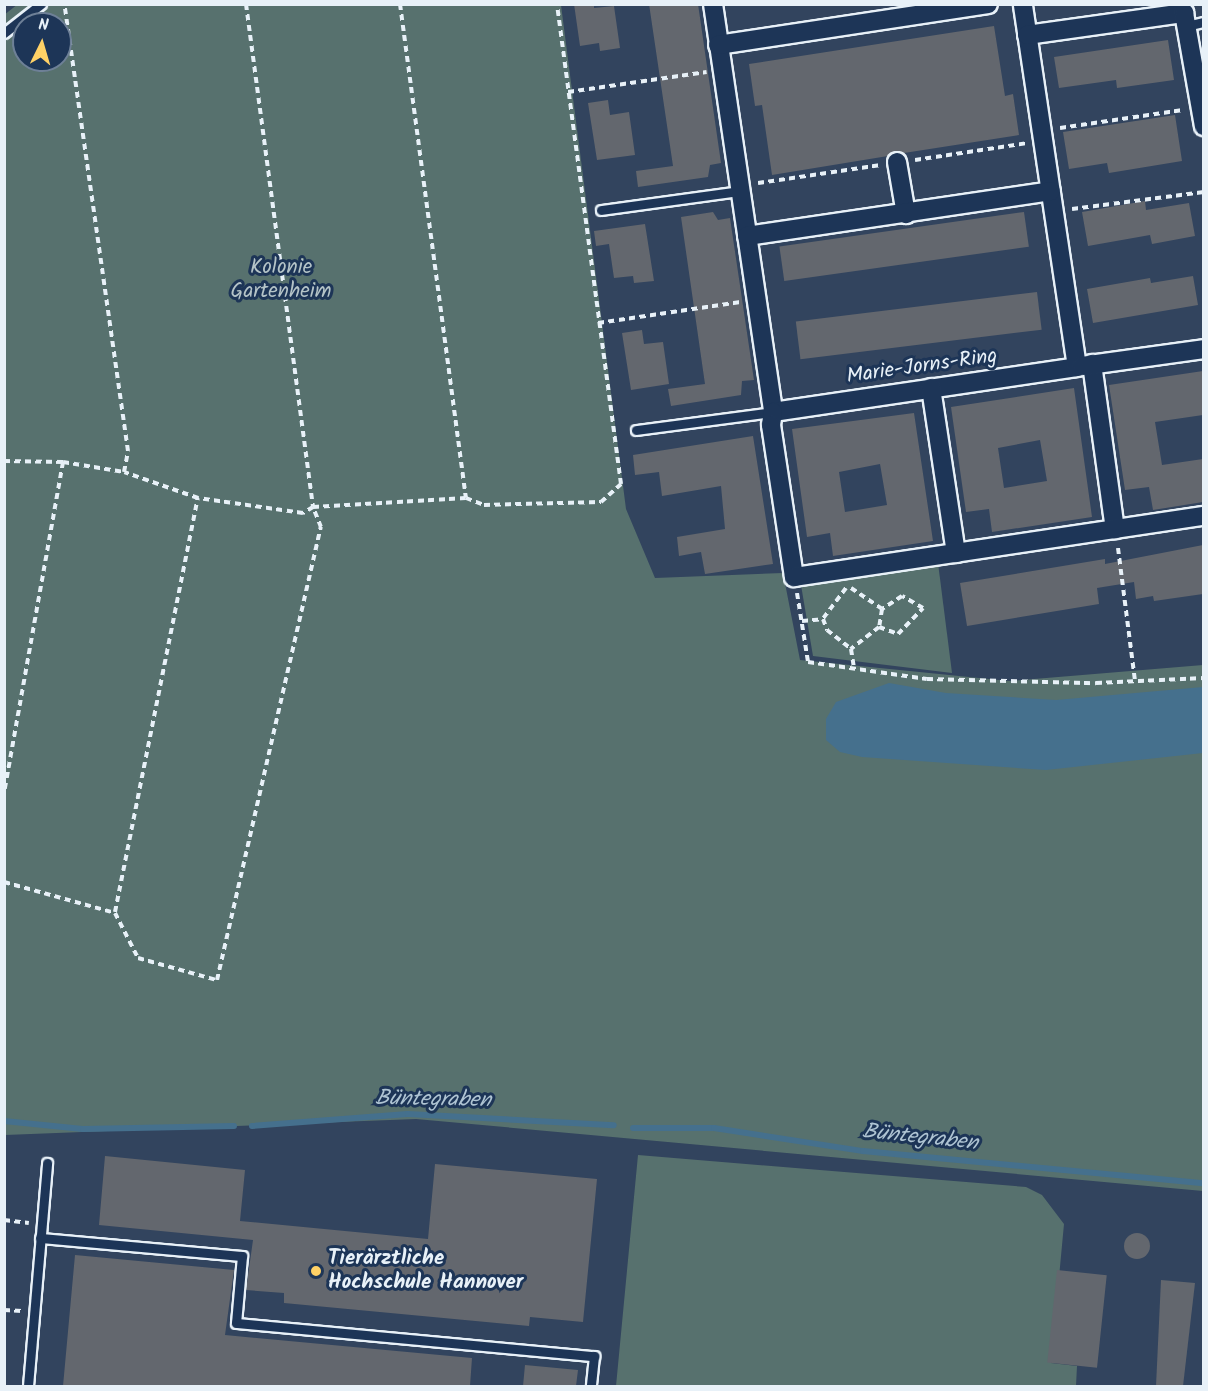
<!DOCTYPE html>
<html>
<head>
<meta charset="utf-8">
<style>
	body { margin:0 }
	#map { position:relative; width:1208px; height:1391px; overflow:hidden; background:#32445e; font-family:Kalam,sans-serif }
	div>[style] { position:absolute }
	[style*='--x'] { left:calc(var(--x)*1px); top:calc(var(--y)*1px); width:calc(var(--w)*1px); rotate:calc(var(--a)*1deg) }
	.green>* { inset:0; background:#57716e }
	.water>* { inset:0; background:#45708d }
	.stream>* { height:6px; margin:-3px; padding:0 3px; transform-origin:3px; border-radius:3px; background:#45708d }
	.building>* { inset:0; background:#63676e; transform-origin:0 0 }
	.round { border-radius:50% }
	.path>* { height:4px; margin-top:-2px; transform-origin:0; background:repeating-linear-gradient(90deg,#e8f1f8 0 6px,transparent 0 10.5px) }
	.roads { filter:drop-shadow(2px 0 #e8f1f8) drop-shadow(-2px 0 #e8f1f8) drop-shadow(0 2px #e8f1f8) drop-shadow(0 -2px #e8f1f8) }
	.service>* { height:9px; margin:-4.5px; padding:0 4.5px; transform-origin:4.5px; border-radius:4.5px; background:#1d3557 }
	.minor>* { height:18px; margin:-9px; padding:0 9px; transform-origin:9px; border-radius:9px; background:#1d3557 }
	.dots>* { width:16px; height:16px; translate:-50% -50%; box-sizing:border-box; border:3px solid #1d3557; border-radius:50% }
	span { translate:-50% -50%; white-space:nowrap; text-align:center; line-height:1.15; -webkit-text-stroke:6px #1d3557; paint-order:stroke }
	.park-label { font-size:21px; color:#b5c4c8 }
	.street-label { font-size:21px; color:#e8f1f8 }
	.poi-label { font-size:21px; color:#e8f1f8; font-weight:700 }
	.left { translate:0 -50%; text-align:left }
	.water-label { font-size:22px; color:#afc4d3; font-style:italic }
	.frame { position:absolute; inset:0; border:6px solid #e8f1f8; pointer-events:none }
	.north { position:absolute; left:12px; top:12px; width:60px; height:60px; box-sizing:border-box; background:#1d3557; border:2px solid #6e8097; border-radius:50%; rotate:5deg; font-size:16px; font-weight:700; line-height:24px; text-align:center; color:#e8f1f8 }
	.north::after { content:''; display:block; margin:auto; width:21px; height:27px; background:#ffd166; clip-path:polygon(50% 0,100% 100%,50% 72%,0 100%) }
</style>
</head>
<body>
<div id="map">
	<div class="green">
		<div style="clip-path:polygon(evenodd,18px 4px,561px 5px,626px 509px,655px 578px,783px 573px,800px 660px,1009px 681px,1203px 665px,1203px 1191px,416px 1119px,5px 1135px,4px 15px,18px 4px,24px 24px,60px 24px,60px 60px,24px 60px,24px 24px)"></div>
		<div style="clip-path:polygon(938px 563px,952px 673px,813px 656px,801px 585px)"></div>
		<div style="clip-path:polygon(638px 1155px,1026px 1187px,1042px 1195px,1064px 1224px,1051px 1363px,1077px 1366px,1076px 1386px,616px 1386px)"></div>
	</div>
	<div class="water">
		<div style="clip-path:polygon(889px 683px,946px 693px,1056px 700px,1203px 687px,1203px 753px,1046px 770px,862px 757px,840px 752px,826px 740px,826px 719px,836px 702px)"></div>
	</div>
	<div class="stream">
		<div style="--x:4;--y:1121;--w:79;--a:5.8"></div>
		<div style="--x:83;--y:1129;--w:151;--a:-1.1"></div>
		<div style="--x:252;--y:1126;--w:156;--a:-4.4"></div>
		<div style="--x:408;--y:1114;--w:206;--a:3.1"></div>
		<div style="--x:633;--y:1128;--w:81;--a:0"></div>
		<div style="--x:714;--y:1128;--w:151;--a:8.8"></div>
		<div style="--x:863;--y:1151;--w:342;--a:5.4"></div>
	</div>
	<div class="building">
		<div style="clip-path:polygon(574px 4px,594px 4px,594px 8px,614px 6px,620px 48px,600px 51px,599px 43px,580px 46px)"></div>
		<div style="clip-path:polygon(649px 4px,698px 4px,721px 163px,710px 165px,708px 177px,638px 187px,636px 171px,673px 166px)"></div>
		<div style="clip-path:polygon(994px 26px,1005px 96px,1013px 94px,1019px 135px,904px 153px,896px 151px,888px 156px,772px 175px,762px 105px,755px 106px,749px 64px)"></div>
		<div style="clip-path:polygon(1168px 40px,1174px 80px,1117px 88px,1116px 80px,1059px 88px,1054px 57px)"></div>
		<div style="clip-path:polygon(608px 100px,610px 115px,629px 112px,635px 155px,597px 160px,588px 103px)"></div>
		<div style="clip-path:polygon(1175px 115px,1182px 161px,1109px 173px,1107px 163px,1069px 169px,1063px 132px)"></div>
		<div style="clip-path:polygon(1145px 201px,1146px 210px,1189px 203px,1195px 236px,1152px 244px,1150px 235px,1088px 246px,1082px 212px)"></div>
		<div style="clip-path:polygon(713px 212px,718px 220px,730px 218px,754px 380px,742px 381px,741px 395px,671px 406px,668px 389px,705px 384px,681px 217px)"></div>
		<div style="left:1024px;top:212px;width:35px;height:247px;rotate:82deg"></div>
		<div style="clip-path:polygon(645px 224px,654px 281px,634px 283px,633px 276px,614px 278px,609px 244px,596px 246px,594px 231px)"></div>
		<div style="clip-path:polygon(1193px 276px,1198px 305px,1093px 323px,1087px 289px,1150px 278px,1151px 283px)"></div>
		<div style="left:1037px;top:292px;width:38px;height:243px;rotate:83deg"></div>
		<div style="clip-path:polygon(642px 330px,644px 344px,663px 342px,669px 384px,631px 390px,622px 333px)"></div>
		<div style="clip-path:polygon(1203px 371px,1203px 415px,1155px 422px,1162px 465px,1203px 459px,1203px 502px,1153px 510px,1149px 487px,1125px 490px,1109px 385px)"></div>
		<div style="clip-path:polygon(evenodd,1074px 388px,1092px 517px,992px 532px,989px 509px,966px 512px,951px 407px,1074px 388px,1040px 440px,1047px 481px,1004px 488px,998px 448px,1040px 440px)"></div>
		<div style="clip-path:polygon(evenodd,914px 413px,933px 541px,833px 556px,830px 533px,807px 537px,792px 429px,914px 413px,880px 464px,887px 505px,845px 512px,839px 472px,880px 464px)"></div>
		<div style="clip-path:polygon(753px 436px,773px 564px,705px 574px,701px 552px,679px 556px,677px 537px,725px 529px,721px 486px,662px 496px,659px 472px,635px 475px,633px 455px)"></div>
		<div style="clip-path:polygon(1203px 545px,1203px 594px,1154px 601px,1153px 596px,1136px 599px,1134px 582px,1097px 588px,1099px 604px,967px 626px,960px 583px,1105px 559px,1105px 564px)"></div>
		<div style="clip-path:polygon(105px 1156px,245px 1170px,240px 1221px,428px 1239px,435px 1164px,597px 1179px,583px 1322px,530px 1317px,529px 1326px,284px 1303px,284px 1293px,246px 1290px,253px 1240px,99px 1225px)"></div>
		<div class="round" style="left:1124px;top:1233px;width:26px;height:26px"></div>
		<div style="clip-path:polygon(75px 1255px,234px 1270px,225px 1335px,472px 1358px,470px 1386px,63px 1386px)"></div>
		<div style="left:1057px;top:1270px;width:50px;height:93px;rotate:6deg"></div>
		<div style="clip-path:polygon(1161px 1280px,1195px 1283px,1183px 1386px,1156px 1386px)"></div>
		<div style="clip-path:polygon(525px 1365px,578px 1370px,576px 1386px,523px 1386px)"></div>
	</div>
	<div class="path">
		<div style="--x:246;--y:4;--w:507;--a:82.41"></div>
		<div style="--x:313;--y:507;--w:153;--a:-3.4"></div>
		<div style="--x:400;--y:4;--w:498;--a:82.4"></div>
		<div style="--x:466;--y:498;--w:19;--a:21"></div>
		<div style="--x:484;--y:505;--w:117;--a:-1.5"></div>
		<div style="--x:601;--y:502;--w:27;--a:-42"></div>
		<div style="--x:621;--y:484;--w:484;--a:-97.6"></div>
		<div style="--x:568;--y:92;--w:140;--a:-8.2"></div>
		<div style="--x:1060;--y:128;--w:124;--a:-8.3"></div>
		<div style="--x:915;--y:160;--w:113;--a:-8.6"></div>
		<div style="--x:758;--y:183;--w:124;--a:-8.3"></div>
		<div style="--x:1072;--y:209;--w:133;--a:-7.3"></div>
		<div style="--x:598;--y:323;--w:144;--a:-8.4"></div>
		<div style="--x:4;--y:461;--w:59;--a:1"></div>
		<div style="--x:63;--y:462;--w:337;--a:100.1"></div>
		<div style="--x:63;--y:462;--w:62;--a:9.3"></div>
		<div style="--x:1118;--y:548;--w:134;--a:82.7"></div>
		<div style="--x:846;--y:588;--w:39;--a:127"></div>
		<div style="--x:823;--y:619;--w:12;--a:70"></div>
		<div style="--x:827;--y:630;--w:31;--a:38"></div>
		<div style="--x:851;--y:649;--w:19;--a:81"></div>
		<div style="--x:851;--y:588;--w:37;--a:34"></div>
		<div style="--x:882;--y:609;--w:18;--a:99"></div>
		<div style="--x:879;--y:627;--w:36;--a:142"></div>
		<div style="--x:797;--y:593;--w:70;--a:80.9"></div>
		<div style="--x:808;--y:662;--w:120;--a:8.1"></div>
		<div style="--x:927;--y:679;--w:169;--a:1.4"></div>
		<div style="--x:1096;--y:683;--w:108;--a:-2.7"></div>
		<div style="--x:802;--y:621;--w:21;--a:-5"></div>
		<div style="--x:879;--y:627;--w:20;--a:20"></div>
		<div style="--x:898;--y:634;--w:36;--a:-46"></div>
		<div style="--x:923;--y:608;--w:24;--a:-150"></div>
		<div style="--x:902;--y:596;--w:24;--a:147"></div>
		<div style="--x:4;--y:882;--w:115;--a:15.6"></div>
		<div style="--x:115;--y:913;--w:51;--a:62.9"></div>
		<div style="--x:138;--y:958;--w:82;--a:15.6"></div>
		<div style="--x:217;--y:980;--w:465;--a:-77.1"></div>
		<div style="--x:321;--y:527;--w:22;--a:-112"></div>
		<div style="--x:313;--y:507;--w:12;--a:149"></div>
		<div style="--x:303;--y:513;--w:106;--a:-171.9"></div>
		<div style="--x:198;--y:498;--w:78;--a:-160.6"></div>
		<div style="--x:124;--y:472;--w:21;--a:-79"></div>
		<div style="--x:128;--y:451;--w:452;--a:-98.1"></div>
		<div style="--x:115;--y:912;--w:422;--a:-78.7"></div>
		<div style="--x:4;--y:1220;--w:25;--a:7"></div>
		<div style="--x:4;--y:1310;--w:18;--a:3"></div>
	</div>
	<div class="roads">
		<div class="service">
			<div style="--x:1186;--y:26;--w:18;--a:-13"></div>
			<div style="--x:4;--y:33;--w:47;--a:-38.1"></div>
			<div style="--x:601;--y:210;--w:140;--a:-7.8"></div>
			<div style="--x:636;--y:430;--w:138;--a:-7.5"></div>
			<div style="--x:40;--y:1238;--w:203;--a:5.1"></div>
			<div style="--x:242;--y:1256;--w:67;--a:95.1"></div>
			<div style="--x:236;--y:1323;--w:360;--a:5.3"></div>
			<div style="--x:594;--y:1356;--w:30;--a:96"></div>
			<div style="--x:28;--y:1386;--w:224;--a:-85.1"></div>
		</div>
		<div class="minor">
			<div style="--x:713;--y:4;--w:412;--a:81.6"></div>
			<div style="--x:773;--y:412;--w:307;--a:-8.4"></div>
			<div style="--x:1077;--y:367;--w:367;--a:-98.5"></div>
			<div style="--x:1027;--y:35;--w:159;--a:-8"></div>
			<div style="--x:1184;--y:13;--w:115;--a:80"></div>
			<div style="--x:718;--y:45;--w:273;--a:-8.6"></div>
			<div style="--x:897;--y:162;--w:53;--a:80.2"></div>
			<div style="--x:747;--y:236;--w:307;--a:-8.4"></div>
			<div style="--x:1092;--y:364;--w:167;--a:82.1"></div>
			<div style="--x:1082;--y:366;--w:123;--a:-7.9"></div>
			<div style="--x:931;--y:388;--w:167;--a:81.4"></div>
			<div style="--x:773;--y:412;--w:13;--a:99"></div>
			<div style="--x:771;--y:425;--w:154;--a:81.4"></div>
			<div style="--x:794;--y:577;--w:415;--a:-8.5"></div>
		</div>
	</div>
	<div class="dots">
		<div style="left:316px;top:1271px;background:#ffd166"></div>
	</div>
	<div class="park-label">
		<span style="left:281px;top:280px">Kolonie<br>Gartenheim</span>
	</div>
	<div class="street-label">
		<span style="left:922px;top:367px;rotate:-8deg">Marie-Jorns-Ring</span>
	</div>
	<div class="poi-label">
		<span class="left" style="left:328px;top:1271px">Tierärztliche<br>Hochschule Hannover</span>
	</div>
	<div class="water-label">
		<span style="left:433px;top:1100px;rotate:1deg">Büntegraben</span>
		<span style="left:920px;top:1138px;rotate:6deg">Büntegraben</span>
	</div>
	<div class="frame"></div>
	<div class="north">N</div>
</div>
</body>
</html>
